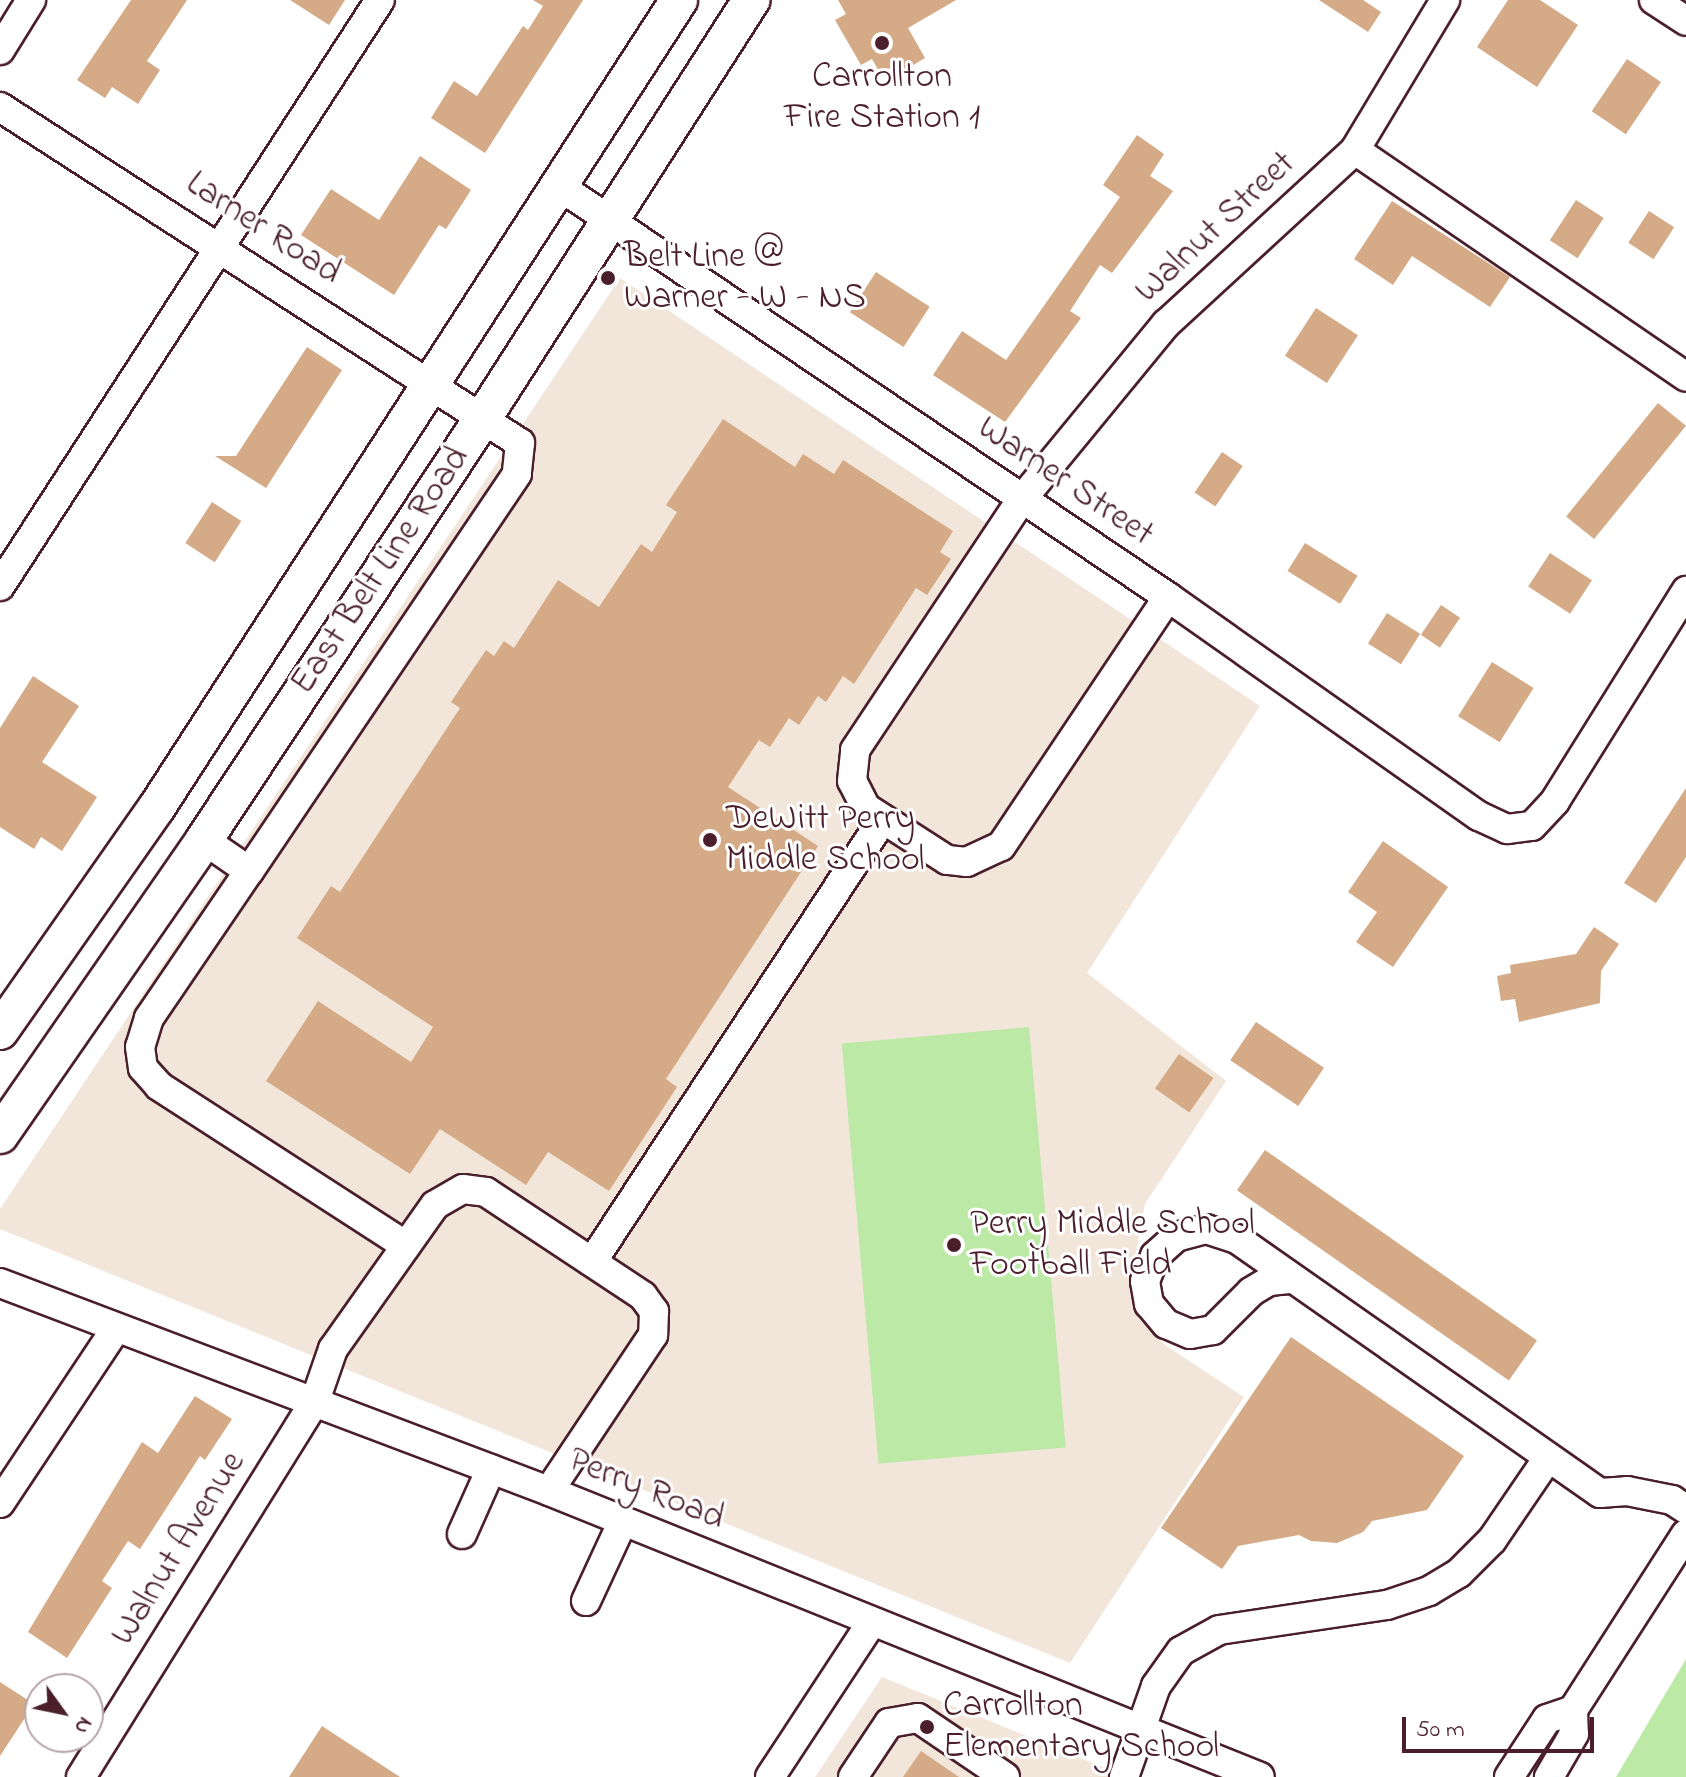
<!DOCTYPE html>
<html>
<head>
<meta charset="utf-8">
<style>
	body { margin:0 }
	#map { position:relative; width:1686px; height:1777px; overflow:hidden; background:#fff; font-family:"Indie Flower",sans-serif }
	div>[style] { position:absolute }
	[style*='--x'] { left:calc(var(--x)*1px); top:calc(var(--y)*1px); width:calc(var(--w)*1px); rotate:calc(var(--a)*1deg) }
	.built>* { inset:0; background:#f2e6db }
	.green>* { inset:0; background:#bde9a7; transform-origin:0 0 }
	.building>* { inset:0; background:#d5aa86; transform-origin:0 0 }
	.roads { filter:drop-shadow(2px 0 #4a1f2b) drop-shadow(-2px 0 #4a1f2b) drop-shadow(0 2px #4a1f2b) drop-shadow(0 -2px #4a1f2b) }
	.minor>* { height:28px; margin:-14px; padding:0 14px; transform-origin:14px; border-radius:14px; background:#fff }
	.major>* { height:36px; margin:-18px; padding:0 18px; transform-origin:18px; border-radius:18px; background:#fff }
	.dots>* { width:22px; height:22px; translate:-50% -50%; box-sizing:border-box; border:4px solid #fff; border-radius:50% }
	span { translate:-50% -50%; white-space:nowrap; text-align:center; line-height:1.15; -webkit-text-stroke:6px #fff; paint-order:stroke }
	.poi-label { font-size:36px; color:#4a1f2b }
	.left { translate:0 -50%; text-align:left }
	.street-label { font-size:36px; color:#4a1f2b }
	.north { position:absolute; left:24px; top:1673px; width:80px; height:80px; box-sizing:border-box; background:#fff; border:2px solid #b7a5aa; border-radius:50%; rotate:123deg; font-size:22px; font-weight:700; line-height:32px; text-align:center; color:#4a1f2b }
	.north::after { content:''; display:block; margin:auto; width:28px; height:36px; background:#4a1f2b; clip-path:polygon(50% 0,100% 100%,50% 72%,0 100%) }
	.scale { position:absolute; left:1402px; top:1717px; width:192px; height:36px; box-sizing:border-box; border:4px solid #4a1f2b; border-top:0; padding-left:10px; font-size:24px; line-height:28px; white-space:nowrap; color:#4a1f2b; -webkit-text-stroke:6px #fff; paint-order:stroke }
</style>
</head>
<body>
<div id="map">
	<div class="built">
		<div style="clip-path:polygon(620px 278px,1260px 706px,1087px 973px,1226px 1081px,1145px 1204px,1130px 1284px,1138px 1318px,1165px 1345px,1244px 1397px,1070px 1663px,0 1229px,0 1209px)"></div>
		<div style="clip-path:polygon(882px 1677px,1127px 1777px,815px 1777px)"></div>
	</div>
	<div class="green">
		<div style="left:1029px;top:1027px;width:422px;height:188px;rotate:85deg"></div>
		<div style="clip-path:polygon(1686px 1659px,1686px 1777px,1616px 1777px)"></div>
	</div>
	<div class="building">
		<div style="clip-path:polygon(131px 0,187px 0,147px 61px,160px 70px,138px 104px,112px 87px,105px 98px,77px 80px)"></div>
		<div style="clip-path:polygon(290px 0,345px 0,329px 25px)"></div>
		<div style="clip-path:polygon(533px 0,583px 0,485px 153px,431px 118px,454px 81px,477px 96px,523px 26px,528px 30px,543px 6px)"></div>
		<div style="clip-path:polygon(838px 0,956px 0,908px 28px,925px 58px,896px 75px,892px 67px,880px 73px,872px 59px,861px 65px,835px 20px,846px 14px)"></div>
		<div style="clip-path:polygon(1319px 0,1363px 0,1381px 12px,1368px 32px)"></div>
		<div style="clip-path:polygon(1508px 0,1540px 0,1578px 25px,1537px 87px,1477px 47px)"></div>
		<div style="left:1627px;top:59px;width:41px;height:63px;rotate:34deg"></div>
		<div style="clip-path:polygon(1137px 135px,1164px 154px,1150px 176px,1173px 191px,1112px 273px,1100px 265px,1070px 311px,1081px 318px,1005px 422px,933px 375px,962px 331px,1006px 360px,1120px 197px,1103px 185px)"></div>
		<div style="clip-path:polygon(420px 156px,471px 190px,446px 229px,439px 225px,394px 295px,301px 235px,331px 189px,379px 220px)"></div>
		<div style="left:1576px;top:200px;width:33px;height:48px;rotate:33deg"></div>
		<div style="clip-path:polygon(1392px 201px,1510px 277px,1490px 307px,1412px 256px,1393px 285px,1354px 259px)"></div>
		<div style="left:1649px;top:211px;width:30px;height:38px;rotate:33deg"></div>
		<div style="left:876px;top:272px;width:64px;height:48px;rotate:33deg"></div>
		<div style="left:1316px;top:308px;width:50px;height:57px;rotate:33deg"></div>
		<div style="clip-path:polygon(307px 347px,342px 370px,266px 488px,215px 456px,236px 456px)"></div>
		<div style="left:1658px;top:403px;width:36px;height:146px;rotate:39deg"></div>
		<div style="clip-path:polygon(723px 419px,795px 467px,803px 454px,834px 474px,843px 460px,953px 531px,940px 552px,951px 559px,927px 595px,916px 588px,854px 684px,843px 676px,826px 702px,818px 696px,799px 725px,789px 718px,770px 747px,759px 740px,728px 787px,818px 846px,666px 1079px,677px 1087px,609px 1191px,548px 1152px,526px 1185px,440px 1129px,410px 1174px,266px 1081px,318px 1001px,411px 1062px,433px 1027px,297px 938px,331px 886px,340px 892px,460px 708px,451px 702px,486px 650px,494px 656px,504px 641px,514px 648px,558px 580px,599px 607px,641px 544px,652px 552px,677px 512px,666px 505px)"></div>
		<div style="left:1222px;top:452px;width:25px;height:49px;rotate:34deg"></div>
		<div style="left:212px;top:502px;width:35px;height:49px;rotate:33deg"></div>
		<div style="left:1305px;top:543px;width:62px;height:33px;rotate:32deg"></div>
		<div style="left:1550px;top:553px;width:50px;height:40px;rotate:33deg"></div>
		<div style="left:1441px;top:605px;width:23px;height:36px;rotate:34deg"></div>
		<div style="left:1387px;top:613px;width:39px;height:36px;rotate:32deg"></div>
		<div style="left:1492px;top:662px;width:49px;height:64px;rotate:32deg"></div>
		<div style="clip-path:polygon(33px 676px,79px 706px,42px 762px,97px 797px,62px 851px,41px 837px,34px 849px,0 827px,0 728px)"></div>
		<div style="clip-path:polygon(1686px 788px,1686px 857px,1656px 903px,1624px 883px)"></div>
		<div style="clip-path:polygon(1383px 841px,1448px 887px,1393px 967px,1356px 942px,1377px 912px,1348px 892px)"></div>
		<div style="clip-path:polygon(1594px 927px,1619px 944px,1601px 971px,1600px 1003px,1519px 1022px,1515px 999px,1501px 1001px,1497px 976px,1511px 973px,1510px 965px,1576px 954px)"></div>
		<div style="left:1256px;top:1022px;width:82px;height:46px;rotate:34deg"></div>
		<div style="left:1179px;top:1054px;width:42px;height:42px;rotate:35deg"></div>
		<div style="left:1265px;top:1150px;width:332px;height:49px;rotate:35deg"></div>
		<div style="clip-path:polygon(1291px 1337px,1464px 1456px,1427px 1510px,1372px 1521px,1363px 1532px,1337px 1543px,1311px 1541px,1299px 1535px,1238px 1546px,1222px 1569px,1161px 1528px)"></div>
		<div style="clip-path:polygon(195px 1396px,232px 1419px,205px 1460px,200px 1456px,140px 1549px,128px 1541px,102px 1581px,112px 1588px,67px 1658px,28px 1632px,142px 1442px,158px 1453px)"></div>
		<div style="clip-path:polygon(0 1682px,34px 1704px,0 1756px)"></div>
		<div style="clip-path:polygon(322px 1726px,400px 1777px,289px 1777px)"></div>
		<div style="clip-path:polygon(921px 1751px,959px 1777px,903px 1777px)"></div>
	</div>
	<div class="roads">
		<div class="minor">
			<div style="--x:1654;--y:0;--w:38;--a:33"></div>
			<div style="--x:0;--y:50;--w:59;--a:-58.2"></div>
			<div style="--x:0;--y:107;--w:619;--a:32.87"></div>
			<div style="--x:520;--y:443;--w:31;--a:96"></div>
			<div style="--x:517;--y:474;--w:479;--a:124"></div>
			<div style="--x:249;--y:871;--w:55;--a:-145.4"></div>
			<div style="--x:1355;--y:150;--w:401;--a:34.4"></div>
			<div style="--x:559;--y:186;--w:735;--a:34.01"></div>
			<div style="--x:1168;--y:597;--w:380;--a:35.2"></div>
			<div style="--x:1479;--y:816;--w:31;--a:25"></div>
			<div style="--x:1507;--y:829;--w:25;--a:-7"></div>
			<div style="--x:1532;--y:826;--w:34;--a:-47"></div>
			<div style="--x:1555;--y:801;--w:248;--a:-58"></div>
			<div style="--x:0;--y:586;--w:698;--a:-57.04"></div>
			<div style="--x:1168;--y:597;--w:300;--a:123.8"></div>
			<div style="--x:1001;--y:846;--w:38;--a:155"></div>
			<div style="--x:967;--y:862;--w:20;--a:-174"></div>
			<div style="--x:947;--y:860;--w:96;--a:-147.3"></div>
			<div style="--x:866;--y:808;--w:30;--a:-117"></div>
			<div style="--x:852;--y:781;--w:31;--a:-84"></div>
			<div style="--x:855;--y:750;--w:301;--a:-56.4"></div>
			<div style="--x:1022;--y:499;--w:227;--a:-50.6"></div>
			<div style="--x:1166;--y:324;--w:257;--a:-42.6"></div>
			<div style="--x:1355;--y:150;--w:175;--a:-59"></div>
			<div style="--x:249;--y:871;--w:178;--a:124.2"></div>
			<div style="--x:149;--y:1018;--w:30;--a:107"></div>
			<div style="--x:140;--y:1047;--w:21;--a:82"></div>
			<div style="--x:143;--y:1068;--w:24;--a:48"></div>
			<div style="--x:159;--y:1086;--w:294;--a:32.9"></div>
			<div style="--x:592;--y:1262;--w:530;--a:-56.7"></div>
			<div style="--x:1289;--y:1279;--w:20;--a:174"></div>
			<div style="--x:1269;--y:1281;--w:21;--a:149"></div>
			<div style="--x:1251;--y:1292;--w:54;--a:135"></div>
			<div style="--x:1213;--y:1330;--w:23;--a:170"></div>
			<div style="--x:1190;--y:1334;--w:26;--a:-157"></div>
			<div style="--x:1166;--y:1324;--w:26;--a:-130"></div>
			<div style="--x:1149;--y:1304;--w:23;--a:-100"></div>
			<div style="--x:1145;--y:1281;--w:27;--a:-68"></div>
			<div style="--x:1155;--y:1256;--w:28;--a:-42"></div>
			<div style="--x:1176;--y:1237;--w:31;--a:-15"></div>
			<div style="--x:1206;--y:1229;--w:33;--a:18"></div>
			<div style="--x:1237;--y:1239;--w:443;--a:35"></div>
			<div style="--x:1600;--y:1493;--w:27;--a:-4"></div>
			<div style="--x:1627;--y:1491;--w:46;--a:11.3"></div>
			<div style="--x:1672;--y:1500;--w:17;--a:33"></div>
			<div style="--x:0;--y:1283;--w:587;--a:20.75"></div>
			<div style="--x:549;--y:1491;--w:766;--a:21.91"></div>
			<div style="--x:0;--y:1503;--w:208;--a:-56.4"></div>
			<div style="--x:462;--y:1534;--w:71;--a:-66"></div>
			<div style="--x:586;--y:1601;--w:88;--a:-65.2"></div>
			<div style="--x:1573;--y:1710;--w:209;--a:-57.3"></div>
			<div style="--x:81;--y:1777;--w:443;--a:-58.1"></div>
			<div style="--x:315;--y:1401;--w:55;--a:-70.9"></div>
			<div style="--x:333;--y:1349;--w:176;--a:-54.7"></div>
			<div style="--x:435;--y:1205;--w:32;--a:-30"></div>
			<div style="--x:463;--y:1189;--w:23;--a:7"></div>
			<div style="--x:486;--y:1192;--w:188;--a:33.5"></div>
			<div style="--x:643;--y:1296;--w:19;--a:54"></div>
			<div style="--x:654;--y:1311;--w:24;--a:92"></div>
			<div style="--x:653;--y:1335;--w:187;--a:123.7"></div>
			<div style="--x:770;--y:1777;--w:184;--a:-56.7"></div>
			<div style="--x:853;--y:1777;--w:65;--a:-56.3"></div>
			<div style="--x:889;--y:1723;--w:29;--a:-10"></div>
			<div style="--x:918;--y:1718;--w:105;--a:34.1"></div>
			<div style="--x:1124;--y:1777;--w:96;--a:-70.6"></div>
			<div style="--x:1156;--y:1686;--w:43;--a:-54.5"></div>
			<div style="--x:1181;--y:1651;--w:43;--a:-28.9"></div>
			<div style="--x:1219;--y:1630;--w:170;--a:-8.5"></div>
			<div style="--x:1387;--y:1605;--w:44;--a:-18.4"></div>
			<div style="--x:1429;--y:1591;--w:35;--a:-31"></div>
			<div style="--x:1459;--y:1573;--w:47;--a:-45"></div>
			<div style="--x:1492;--y:1540;--w:99;--a:-55.7"></div>
			<div style="--x:1509;--y:1777;--w:69;--a:-56.8"></div>
			<div style="--x:1547;--y:1719;--w:28;--a:-19"></div>
			<div style="--x:1573;--y:1710;--w:24;--a:88"></div>
			<div style="--x:1574;--y:1734;--w:50;--a:120.2"></div>
		</div>
		<div class="major">
			<div style="--x:0;--y:1031;--w:274;--a:-55"></div>
			<div style="--x:157;--y:807;--w:961;--a:-57.1"></div>
			<div style="--x:0;--y:1135;--w:359;--a:-55.3"></div>
			<div style="--x:204;--y:840;--w:506;--a:-56.53"></div>
			<div style="--x:483;--y:418;--w:497;--a:-57.3"></div>
		</div>
	</div>
	<div class="dots">
		<div style="left:882px;top:43px;background:#4a1f2b"></div>
		<div style="left:608px;top:278px;background:#4a1f2b"></div>
		<div style="left:710px;top:840px;background:#4a1f2b"></div>
		<div style="left:954px;top:1245px;background:#4a1f2b"></div>
		<div style="left:927px;top:1727px;background:#4a1f2b"></div>
	</div>
	<div class="poi-label">
		<span style="left:882px;top:98px">Carrollton<br>Fire Station 1</span>
		<span class="left" style="left:624px;top:278px">Belt Line @<br>Warner - W - NS</span>
		<span class="left" style="left:726px;top:840px">DeWitt Perry<br>Middle School</span>
		<span class="left" style="left:970px;top:1245px">Perry Middle School<br>Football Field</span>
		<span class="left" style="left:943px;top:1727px">Carrollton<br>Elementary School</span>
	</div>
	<div class="street-label">
		<span style="left:1216px;top:228px;rotate:-43deg">Walnut Street</span>
		<span style="left:263px;top:229px;rotate:33deg">Larner Road</span>
		<span style="left:1065px;top:482px;rotate:34deg">Warner Street</span>
		<span style="left:381px;top:571px;rotate:-56deg">East Belt Line Road</span>
		<span style="left:646px;top:1490px;rotate:22deg">Perry Road</span>
		<span style="left:179px;top:1549px;rotate:-58deg">Walnut Avenue</span>
	</div>
	<div class="north">N</div>
	<div class="scale">50 m</div>
</div>
</body>
</html>
